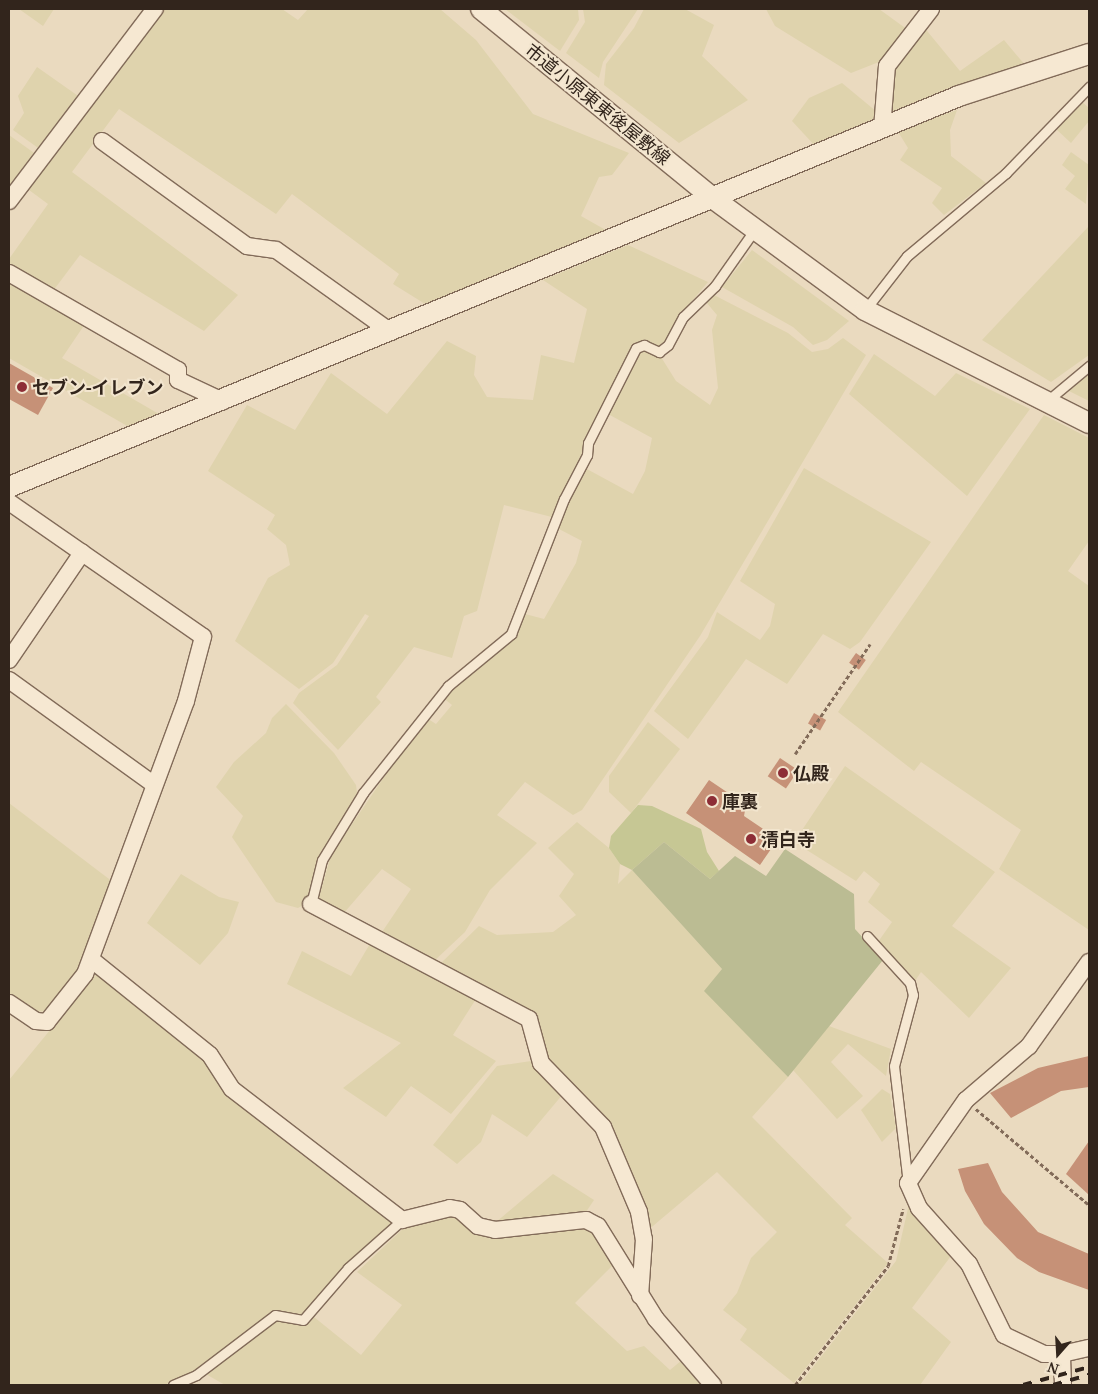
<!DOCTYPE html>
<html>
<head>
<meta charset="utf-8">
<style>
	body { margin:0 }
	#map { position:relative; width:1098px; height:1394px; overflow:hidden; background:#eadabf; font-family:"Noto Serif","Noto Sans JP",serif }
	div>[style] { position:absolute }
	[style*='--x'] { left:calc(var(--x)*1px); top:calc(var(--y)*1px); width:calc(var(--w)*1px); rotate:calc(var(--a)*1deg) }
	.farmland>* { inset:0; background:#dfd3ad }
	.green>* { inset:0; background:#c6c794 }
	.cemetery>* { inset:0; background:#bbbc93 }
	.building>* { inset:0; background:#c69177; transform-origin:0 0 }
	.path>* { height:2.5px; margin-top:-1.25px; transform-origin:0; background:repeating-linear-gradient(90deg,#826b59 0 4px,transparent 0 6.5px) }
	.roads { filter:drop-shadow(1px 0 #826b59) drop-shadow(-1px 0 #826b59) drop-shadow(0 1px #826b59) drop-shadow(0 -1px #826b59) }
	.service>* { height:9px; margin:-4.5px; padding:0 4.5px; transform-origin:4.5px; border-radius:4.5px; background:#f6e8d2 }
	.minor>* { height:16px; margin:-8px; padding:0 8px; transform-origin:8px; border-radius:8px; background:#f6e8d2 }
	.tertiary>* { height:20px; margin:-10px; padding:0 10px; transform-origin:10px; border-radius:10px; background:#f6e8d2 }
	.rail>* { height:4px; margin-top:-2px; transform-origin:0; background:repeating-linear-gradient(90deg,#32251c 0 9px,transparent 0 18px) }
	.dots>* { width:14px; height:14px; translate:-50% -50%; box-sizing:border-box; border:2px solid #f2e5ce; border-radius:50% }
	span { translate:-50% -50%; white-space:nowrap; text-align:center; line-height:1.15; -webkit-text-stroke:4px #f2e5ce; paint-order:stroke }
	.street-label { font-size:18px; color:#32251c }
	.poi-label { font-size:18px; color:#32251c; font-weight:700 }
	.left { translate:0 -50%; text-align:left }
	.frame { position:absolute; inset:0; border:10px solid #32251c; pointer-events:none }
	.north { position:absolute; left:1033px; top:1329px; width:50px; height:50px; -webkit-text-stroke:4px #f2e5ce; paint-order:stroke; rotate:199deg; font-size:14px; font-weight:700; line-height:20px; text-align:center; color:#32251c }
	.north::after { content:''; display:block; margin:auto; width:18px; height:22px; background:#32251c; clip-path:polygon(50% 0,100% 100%,50% 72%,0 100%) }
</style>
</head>
<body>
<div id="map">
	<div class="farmland">
		<div style="clip-path:polygon(19px 9px,54px 9px,43px 26px)"></div>
		<div style="clip-path:polygon(161px 9px,282px 9px,298px 20px,308px 9px,440px 9px,476px 40px,533px 114px,629px 153px,612px 175px,599px 177px,581px 216px,611px 233px,430px 307px,393px 284px,399px 274px,292px 194px,276px 214px,119px 109px,72px 172px,238px 295px,204px 331px,80px 255px,53px 291px,9px 266px,9px 259px,48px 204px,25px 187px)"></div>
		<div style="clip-path:polygon(505px 9px,578px 9px,579px 20px,560px 51px)"></div>
		<div style="clip-path:polygon(583px 9px,638px 9px,603px 62px,599px 78px,566px 53px,585px 22px)"></div>
		<div style="clip-path:polygon(644px 9px,685px 9px,714px 25px,702px 56px,748px 100px,679px 143px,604px 85px,606px 64px,634px 28px)"></div>
		<div style="clip-path:polygon(766px 9px,879px 9px,908px 30px,884px 60px,851px 73px,775px 26px)"></div>
		<div style="clip-path:polygon(923px 26px,960px 71px,1004px 40px,1025px 65px,891px 116px,892px 66px)"></div>
		<div style="clip-path:polygon(37px 67px,81px 98px,41px 150px,13px 130px,24px 113px,18px 96px)"></div>
		<div style="clip-path:polygon(842px 83px,877px 112px,871px 124px,816px 147px,792px 121px,809px 98px)"></div>
		<div style="clip-path:polygon(1081px 101px,1089px 108px,1089px 121px,1071px 143px,1056px 129px)"></div>
		<div style="clip-path:polygon(957px 110px,950px 130px,951px 156px,986px 183px,944px 215px,932px 203px,942px 188px,900px 160px,908px 148px,897px 130px)"></div>
		<div style="clip-path:polygon(9px 135px,37px 155px,9px 193px)"></div>
		<div style="clip-path:polygon(1071px 152px,1089px 165px,1086px 204px,1065px 189px,1075px 176px,1062px 165px)"></div>
		<div style="clip-path:polygon(1089px 226px,1089px 355px,1051px 382px,982px 340px)"></div>
		<div style="clip-path:polygon(628px 245px,708px 282px,681px 314px,666px 342px,658px 347px,640px 342px,633px 344px,552px 517px,504px 505px,477px 611px,464px 616px,452px 658px,414px 647px,376px 697px,381px 702px,338px 750px,293px 703px,299px 693px,337px 665px,369px 616px,365px 614px,333px 663px,299px 689px,235px 641px,268px 578px,290px 565px,286px 545px,267px 529px,275px 515px,208px 471px,247px 405px,295px 430px,331px 373px,387px 414px,447px 341px,476px 356px,474px 375px,487px 397px,533px 400px,541px 355px,574px 363px,587px 309px,543px 280px)"></div>
		<div style="clip-path:polygon(752px 250px,849px 321px,827px 340px,813px 345px,793px 327px,722px 287px)"></div>
		<div style="clip-path:polygon(9px 283px,85px 324px,62px 358px,159px 414px,129px 427px,9px 358px)"></div>
		<div style="clip-path:polygon(714px 295px,788px 333px,812px 352px,828px 349px,843px 338px,866px 355px,700px 636px,582px 810px,573px 815px,525px 782px,497px 815px,537px 843px,490px 890px,465px 932px,433px 962px,380px 935px,411px 889px,382px 869px,343px 914px,318px 901px,331px 855px,425px 717px,436px 724px,452px 705px,442px 697px,515px 634px,525px 614px,544px 619px,576px 563px,582px 541px,557px 528px,585px 468px,633px 494px,645px 471px,652px 438px,608px 414px,638px 352px,646px 350px,661px 357px,676px 381px,710px 405px,718px 388px,712px 330px,717px 315px,706px 302px)"></div>
		<div style="clip-path:polygon(874px 354px,935px 396px,956px 373px,1030px 409px,967px 496px,849px 394px)"></div>
		<div style="clip-path:polygon(1089px 369px,1089px 401px,1063px 388px)"></div>
		<div style="clip-path:polygon(1044px 415px,1089px 438px,1089px 541px,1068px 571px,1089px 586px,1089px 930px,999px 869px,1021px 830px,921px 762px,914px 771px,838px 712px)"></div>
		<div style="clip-path:polygon(804px 468px,931px 542px,860px 642px,850px 649px,823px 634px,787px 684px,746px 659px,688px 739px,654px 711px,708px 637px,717px 612px,760px 640px,770px 626px,775px 604px,740px 581px)"></div>
		<div style="clip-path:polygon(286px 704px,334px 753px,356px 785px,357px 793px,320px 856px,305px 904px,298px 908px,276px 902px,232px 837px,243px 816px,216px 787px,234px 762px,266px 733px,272px 718px)"></div>
		<div style="clip-path:polygon(648px 722px,680px 749px,631px 813px,609px 792px,609px 776px)"></div>
		<div style="clip-path:polygon(845px 766px,995px 872px,952px 926px,1011px 968px,969px 1018px,921px 972px,915px 981px,878px 942px,892px 922px,868px 902px,880px 884px,864px 871px,856px 881px,794px 842px)"></div>
		<div style="clip-path:polygon(9px 803px,113px 882px,83px 962px,47px 1011px,35px 1012px,9px 994px)"></div>
		<div style="clip-path:polygon(577px 822px,609px 848px,620px 864px,618px 884px,632px 870px,722px 969px,705px 991px,788px 1077px,752px 1117px,852px 1218px,845px 1225px,888px 1263px,794px 1383px,740px 1340px,747px 1329px,723px 1310px,737px 1293px,751px 1258px,777px 1232px,717px 1172px,647px 1231px,606px 1124px,547px 1060px,539px 1027px,440px 964px,479px 926px,497px 935px,553px 932px,576px 915px,559px 896px,574px 874px,548px 848px)"></div>
		<div style="clip-path:polygon(181px 874px,219px 897px,239px 902px,228px 933px,200px 965px,147px 923px)"></div>
		<div style="clip-path:polygon(371px 942px,476px 999px,453px 1035px,496px 1061px,451px 1114px,411px 1086px,386px 1117px,343px 1088px,401px 1043px,287px 984px,302px 951px,351px 976px)"></div>
		<div style="clip-path:polygon(97px 973px,201px 1053px,234px 1096px,298px 1152px,396px 1224px,302px 1316px,275px 1312px,199px 1370px,164px 1385px,9px 1385px,9px 1080px)"></div>
		<div style="clip-path:polygon(829px 1026px,891px 1049px,886px 1076px,848px 1044px,831px 1062px,863px 1096px,837px 1119px,793px 1070px)"></div>
		<div style="clip-path:polygon(531px 1061px,563px 1094px,527px 1137px,492px 1114px,481px 1142px,457px 1164px,433px 1145px,497px 1066px)"></div>
		<div style="clip-path:polygon(882px 1089px,890px 1094px,896px 1128px,882px 1142px,861px 1110px)"></div>
		<div style="clip-path:polygon(553px 1174px,594px 1200px,584px 1215px,495px 1223px)"></div>
		<div style="clip-path:polygon(909px 1204px,954px 1252px,912px 1308px,951px 1342px,920px 1385px,799px 1385px,896px 1261px)"></div>
		<div style="clip-path:polygon(445px 1214px,458px 1217px,470px 1229px,583px 1226px,595px 1231px,613px 1265px,575px 1303px,627px 1351px,644px 1346px,670px 1370px,682px 1360px,705px 1385px,225px 1385px,204px 1373px,274px 1319px,306px 1326px,314px 1317px,361px 1355px,402px 1305px,357px 1272px,407px 1225px)"></div>
	</div>
	<div class="green">
		<div style="clip-path:polygon(638px 805px,652px 806px,701px 829px,707px 852px,719px 871px,710px 879px,664px 842px,632px 870px,620px 864px,609px 848px,611px 836px)"></div>
	</div>
	<div class="cemetery">
		<div style="clip-path:polygon(664px 842px,710px 879px,735px 856px,766px 876px,785px 849px,854px 894px,855px 929px,883px 960px,788px 1077px,704px 991px,722px 969px,632px 870px)"></div>
	</div>
	<div class="building">
		<div style="clip-path:polygon(9px 363px,53px 388px,38px 415px,9px 399px)"></div>
		<div style="left:856px;top:653px;width:12px;height:12px;rotate:35deg"></div>
		<div style="left:814px;top:713px;width:14px;height:12px;rotate:30deg"></div>
		<div style="left:780px;top:758px;width:22px;height:22px;rotate:34deg"></div>
		<div style="clip-path:polygon(709px 780px,746px 805px,744px 816px,778px 839px,760px 865px,686px 813px)"></div>
		<div style="clip-path:polygon(1089px 1056px,1089px 1087px,1061px 1091px,1011px 1118px,990px 1093px,1038px 1068px)"></div>
		<div style="clip-path:polygon(1089px 1141px,1089px 1195px,1066px 1174px)"></div>
		<div style="clip-path:polygon(988px 1163px,1002px 1192px,1038px 1232px,1089px 1254px,1089px 1290px,1039px 1272px,1017px 1258px,984px 1224px,965px 1191px,958px 1169px)"></div>
	</div>
	<div class="path">
		<div style="--x:795;--y:754;--w:133;--a:-55.7"></div>
		<div style="--x:976;--y:1109;--w:148;--a:40.3"></div>
		<div style="--x:795;--y:1385;--w:151;--a:-52"></div>
		<div style="--x:888;--y:1266;--w:59;--a:-75.3"></div>
	</div>
	<div class="roads">
		<div class="service">
			<div style="--x:865;--y:310;--w:68;--a:-52.1"></div>
			<div style="--x:907;--y:256;--w:129;--a:-40"></div>
			<div style="--x:1006;--y:173;--w:120;--a:-46"></div>
			<div style="--x:1047;--y:401;--w:55;--a:-39.8"></div>
			<div style="--x:311;--y:904;--w:45;--a:-76"></div>
			<div style="--x:322;--y:860;--w:79;--a:-58.5"></div>
			<div style="--x:363;--y:793;--w:137;--a:-51.5"></div>
			<div style="--x:448;--y:686;--w:82;--a:-39.5"></div>
			<div style="--x:511;--y:634;--w:145;--a:-68.6"></div>
			<div style="--x:564;--y:499;--w:50;--a:-62.4"></div>
			<div style="--x:587;--y:455;--w:12;--a:-85"></div>
			<div style="--x:588;--y:443;--w:106;--a:-63.2"></div>
			<div style="--x:636;--y:348;--w:9;--a:-21"></div>
			<div style="--x:644;--y:345;--w:17;--a:25"></div>
			<div style="--x:659;--y:352;--w:11;--a:-38"></div>
			<div style="--x:668;--y:345;--w:32;--a:-62"></div>
			<div style="--x:683;--y:317;--w:45;--a:-44.1"></div>
			<div style="--x:715;--y:286;--w:70;--a:-54.9"></div>
			<div style="--x:867;--y:936;--w:64;--a:47.5"></div>
			<div style="--x:910;--y:983;--w:12;--a:76"></div>
			<div style="--x:913;--y:995;--w:73;--a:105"></div>
			<div style="--x:894;--y:1066;--w:118;--a:83.2"></div>
			<div style="--x:173;--y:1385;--w:25;--a:-23"></div>
			<div style="--x:196;--y:1375;--w:99;--a:-37.2"></div>
			<div style="--x:275;--y:1315;--w:28;--a:10"></div>
			<div style="--x:303;--y:1320;--w:69;--a:-49.1"></div>
			<div style="--x:348;--y:1268;--w:72;--a:-41.6"></div>
		</div>
		<div class="minor">
			<div style="--x:882;--y:129;--w:63;--a:-85.5"></div>
			<div style="--x:887;--y:66;--w:72;--a:-52.3"></div>
			<div style="--x:102;--y:141;--w:179;--a:35.9"></div>
			<div style="--x:247;--y:246;--w:29;--a:8"></div>
			<div style="--x:276;--y:250;--w:141;--a:35.5"></div>
			<div style="--x:9;--y:201;--w:241;--a:-52.8"></div>
			<div style="--x:9;--y:273;--w:195;--a:29.9"></div>
			<div style="--x:178;--y:370;--w:10;--a:90"></div>
			<div style="--x:178;--y:380;--w:50;--a:25"></div>
			<div style="--x:9;--y:502;--w:236;--a:34.8"></div>
			<div style="--x:203;--y:637;--w:66;--a:104.9"></div>
			<div style="--x:186;--y:701;--w:291;--a:110.3"></div>
			<div style="--x:85;--y:974;--w:61;--a:128.4"></div>
			<div style="--x:47;--y:1022;--w:11;--a:-175"></div>
			<div style="--x:36;--y:1021;--w:32;--a:-146"></div>
			<div style="--x:9;--y:660;--w:130;--a:-55.7"></div>
			<div style="--x:9;--y:680;--w:178;--a:35.8"></div>
			<div style="--x:311;--y:904;--w:246;--a:27.8"></div>
			<div style="--x:529;--y:1019;--w:46;--a:74.7"></div>
			<div style="--x:541;--y:1063;--w:89;--a:45.9"></div>
			<div style="--x:603;--y:1127;--w:92;--a:67"></div>
			<div style="--x:639;--y:1212;--w:27;--a:80"></div>
			<div style="--x:644;--y:1239;--w:57;--a:94"></div>
			<div style="--x:92;--y:960;--w:151;--a:38.8"></div>
			<div style="--x:210;--y:1055;--w:40;--a:57.1"></div>
			<div style="--x:232;--y:1089;--w:215;--a:37.6"></div>
			<div style="--x:402;--y:1220;--w:49;--a:-14"></div>
			<div style="--x:450;--y:1208;--w:10;--a:11"></div>
			<div style="--x:460;--y:1210;--w:24;--a:42"></div>
			<div style="--x:478;--y:1226;--w:17;--a:13"></div>
			<div style="--x:495;--y:1230;--w:92;--a:-6.3"></div>
			<div style="--x:586;--y:1220;--w:13;--a:27"></div>
			<div style="--x:598;--y:1226;--w:110;--a:58.1"></div>
			<div style="--x:656;--y:1319;--w:87;--a:49.2"></div>
			<div style="--x:1062;--y:1354;--w:18;--a:180"></div>
			<div style="--x:1044;--y:1354;--w:44;--a:-154.6"></div>
			<div style="--x:1004;--y:1335;--w:79;--a:-116.2"></div>
			<div style="--x:969;--y:1264;--w:75;--a:-131.8"></div>
			<div style="--x:919;--y:1208;--w:27;--a:-114"></div>
			<div style="--x:908;--y:1183;--w:101;--a:-55.1"></div>
			<div style="--x:966;--y:1100;--w:83;--a:-40.6"></div>
			<div style="--x:1029;--y:1046;--w:103;--a:-54.5"></div>
			<div style="--x:1063;--y:1385;--w:31;--a:-92"></div>
			<div style="--x:1062;--y:1354;--w:28;--a:-13"></div>
		</div>
		<div class="tertiary">
			<div style="--x:481;--y:9;--w:301;--a:39.2"></div>
			<div style="--x:714;--y:199;--w:187;--a:36.3"></div>
			<div style="--x:865;--y:310;--w:251;--a:26.8"></div>
			<div style="--x:9;--y:487;--w:1027;--a:-22.37"></div>
			<div style="--x:959;--y:96;--w:137;--a:-17.9"></div>
		</div>
	</div>
	<div class="rail">
		<div style="--x:1023;--y:1385;--w:68;--a:-15.3"></div>
		<div style="--x:1053;--y:1385;--w:37;--a:-16"></div>
	</div>
	<div class="dots">
		<div style="left:22px;top:387px;background:#8d2d36"></div>
		<div style="left:783px;top:773px;background:#8d2d36"></div>
		<div style="left:712px;top:801px;background:#8d2d36"></div>
		<div style="left:751px;top:839px;background:#8d2d36"></div>
	</div>
	<div class="street-label">
		<span style="left:598px;top:104px;rotate:39deg">市道小原東東後屋敷線</span>
	</div>
	<div class="poi-label">
		<span class="left" style="left:32px;top:387px">セブン-イレブン</span>
		<span class="left" style="left:793px;top:773px">仏殿</span>
		<span class="left" style="left:722px;top:801px">庫裏</span>
		<span class="left" style="left:761px;top:839px">清白寺</span>
	</div>
	<div class="frame"></div>
	<div class="north">N</div>
</div>
</body>
</html>
